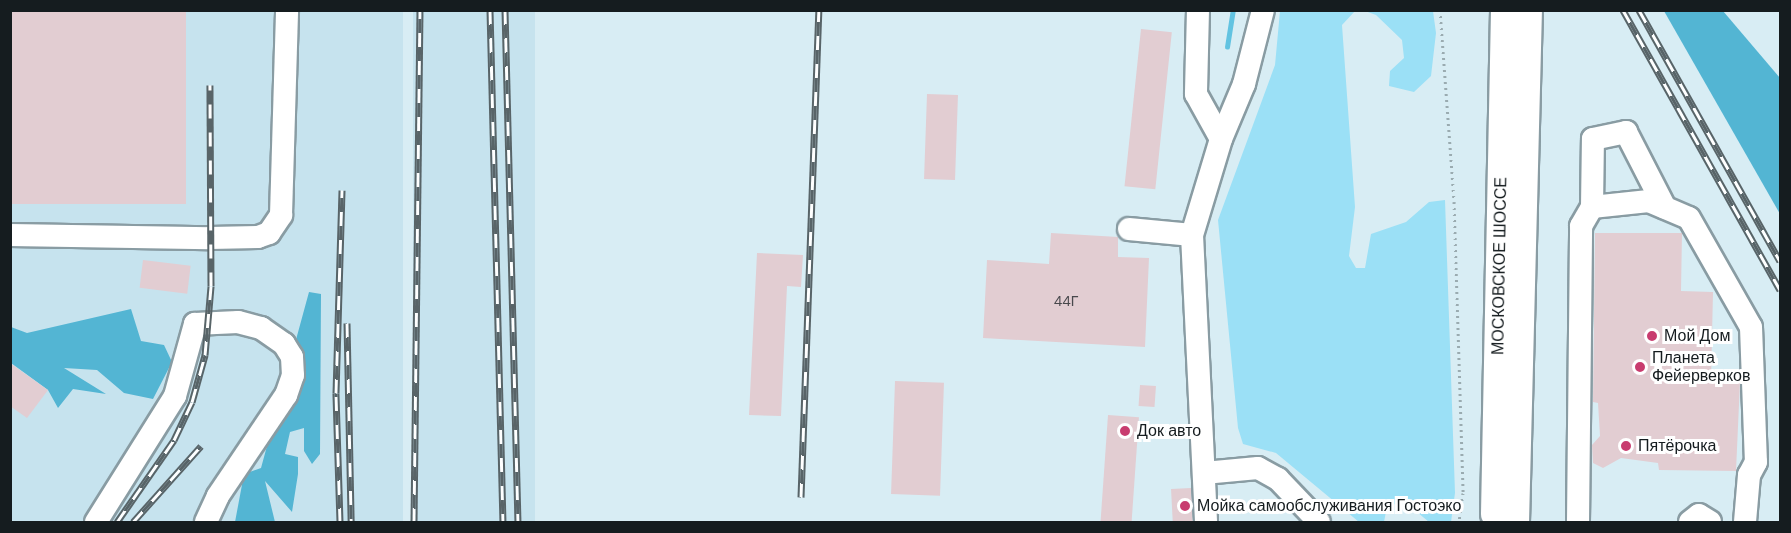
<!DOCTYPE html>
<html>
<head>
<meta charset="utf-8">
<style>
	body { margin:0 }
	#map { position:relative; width:1791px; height:533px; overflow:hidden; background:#d8edf4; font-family:"DM Sans",sans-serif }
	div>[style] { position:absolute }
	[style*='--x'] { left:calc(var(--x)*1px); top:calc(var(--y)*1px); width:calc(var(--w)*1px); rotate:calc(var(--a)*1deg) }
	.built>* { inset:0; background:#c6e3ee; transform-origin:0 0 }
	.green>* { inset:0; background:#9be0f6 }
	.forest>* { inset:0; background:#53b5d3 }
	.stream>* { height:4.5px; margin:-2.25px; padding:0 2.25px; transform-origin:2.25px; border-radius:2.25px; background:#62c3e1 }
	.building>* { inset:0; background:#e2cdd2; transform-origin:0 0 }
	.path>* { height:3px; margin-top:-1.5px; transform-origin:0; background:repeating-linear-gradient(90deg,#9aabb0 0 1.5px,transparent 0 6px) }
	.roads { filter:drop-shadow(2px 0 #899ca3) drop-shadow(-2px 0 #899ca3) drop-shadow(0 2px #899ca3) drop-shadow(0 -2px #899ca3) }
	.minor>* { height:22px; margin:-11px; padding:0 11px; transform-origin:11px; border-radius:11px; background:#fff }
	.major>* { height:28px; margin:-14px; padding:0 14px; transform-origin:14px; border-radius:14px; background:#fff }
	.rail>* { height:7px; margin-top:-3.5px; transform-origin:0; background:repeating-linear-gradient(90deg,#fff 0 14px,#586468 0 28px); box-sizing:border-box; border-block:2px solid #586468 }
	.dots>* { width:16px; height:16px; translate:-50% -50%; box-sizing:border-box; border:3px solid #fff; border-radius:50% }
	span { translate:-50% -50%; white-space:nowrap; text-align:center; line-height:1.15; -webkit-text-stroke:6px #fff; paint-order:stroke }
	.number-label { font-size:14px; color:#48484c }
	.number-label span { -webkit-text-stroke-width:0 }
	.street-label { font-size:16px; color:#151c1f }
	.poi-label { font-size:16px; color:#151c1f }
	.left { translate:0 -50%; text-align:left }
	.frame { position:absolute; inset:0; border:12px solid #151c1f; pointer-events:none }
</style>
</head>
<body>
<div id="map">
	<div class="built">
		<div style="left:10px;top:11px;width:393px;height:511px"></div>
		<div style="left:413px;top:11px;width:122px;height:511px"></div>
	</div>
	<div class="green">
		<div style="clip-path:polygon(1280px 11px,1355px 11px,1342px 25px,1355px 207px,1349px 256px,1356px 268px,1365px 268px,1371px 234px,1406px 222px,1429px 202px,1445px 200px,1455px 493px,1451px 522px,1429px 522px,1405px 502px,1387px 506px,1384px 522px,1359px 522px,1276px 453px,1243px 444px,1238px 428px,1218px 220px,1275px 65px)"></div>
		<div style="clip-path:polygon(1365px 11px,1433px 11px,1436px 33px,1431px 76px,1414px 92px,1389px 86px,1390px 71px,1404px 58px,1402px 40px,1376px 15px)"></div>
	</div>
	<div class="forest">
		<div style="clip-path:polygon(1664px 11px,1723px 11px,1780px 78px,1780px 214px)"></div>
		<div style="clip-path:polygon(309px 292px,321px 294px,320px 454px,312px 464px,304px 451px,304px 428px,290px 432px,285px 454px,298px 457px,298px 474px,292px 512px,265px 481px,275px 522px,235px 522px,244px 474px,261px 468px)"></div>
		<div style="clip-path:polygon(131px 309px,141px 341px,164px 345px,172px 362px,153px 399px,124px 393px,97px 370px,64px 368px,106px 394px,73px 389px,58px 408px,48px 390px,11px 363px,11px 327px,27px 333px)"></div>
	</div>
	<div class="stream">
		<div style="--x:1227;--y:47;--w:37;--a:-81"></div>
	</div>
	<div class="building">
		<div style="left:10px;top:10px;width:176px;height:194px"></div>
		<div style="left:1141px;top:29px;width:31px;height:158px;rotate:6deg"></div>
		<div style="left:927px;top:94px;width:31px;height:85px;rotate:2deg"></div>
		<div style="clip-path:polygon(1051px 233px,1118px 237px,1118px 257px,1149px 258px,1145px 347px,983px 338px,987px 260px,1049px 264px)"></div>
		<div style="clip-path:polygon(1595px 233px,1682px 233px,1681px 291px,1713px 292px,1711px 381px,1740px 382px,1736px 471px,1659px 470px,1658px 463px,1621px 458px,1603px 468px,1593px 463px,1592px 445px,1600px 436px,1598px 403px,1593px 402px)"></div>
		<div style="clip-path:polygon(757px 253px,803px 255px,801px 287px,787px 286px,781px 416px,749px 415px)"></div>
		<div style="left:143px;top:260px;width:48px;height:28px;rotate:7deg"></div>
		<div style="clip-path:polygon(10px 363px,48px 390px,27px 418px,10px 406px)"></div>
		<div style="left:895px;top:381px;width:49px;height:113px;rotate:2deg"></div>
		<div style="left:1140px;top:385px;width:16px;height:21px;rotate:4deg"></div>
		<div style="left:1108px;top:415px;width:31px;height:107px;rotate:4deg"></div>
		<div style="left:1191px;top:488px;width:34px;height:20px;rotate:87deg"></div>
	</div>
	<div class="path">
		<div style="--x:1440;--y:10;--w:193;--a:85.8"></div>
		<div style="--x:1454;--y:202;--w:291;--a:88.2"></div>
		<div style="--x:1463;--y:493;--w:29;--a:98"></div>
	</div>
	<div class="roads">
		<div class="minor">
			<div style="--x:1198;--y:10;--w:84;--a:91.4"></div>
			<div style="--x:1196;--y:94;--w:51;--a:60.9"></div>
			<div style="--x:1221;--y:139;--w:100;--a:106.8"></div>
			<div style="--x:1192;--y:235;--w:287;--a:87.2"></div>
			<div style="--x:1221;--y:139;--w:60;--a:-67.3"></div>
			<div style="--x:1244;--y:84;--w:76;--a:-75.6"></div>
			<div style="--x:1592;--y:207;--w:68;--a:-89.2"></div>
			<div style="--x:1593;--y:139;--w:34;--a:-12"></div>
			<div style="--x:1626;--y:132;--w:85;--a:62.8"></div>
			<div style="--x:1129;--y:229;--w:63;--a:5.4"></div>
			<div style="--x:10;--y:235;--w:200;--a:0.9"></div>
			<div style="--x:210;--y:238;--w:48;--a:-1.2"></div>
			<div style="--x:258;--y:237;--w:12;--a:-20"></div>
			<div style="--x:269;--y:233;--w:22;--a:-56"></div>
			<div style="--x:281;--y:215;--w:205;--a:-88.3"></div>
			<div style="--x:1204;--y:473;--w:54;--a:-5.3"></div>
			<div style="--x:1258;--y:468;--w:23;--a:29"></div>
			<div style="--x:1278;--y:479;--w:59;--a:46.4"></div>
			<div style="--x:96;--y:522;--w:149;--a:-57.9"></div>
			<div style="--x:175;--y:396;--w:75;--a:-74.5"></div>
			<div style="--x:195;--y:324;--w:43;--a:-2.7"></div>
			<div style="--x:238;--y:322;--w:24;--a:15"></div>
			<div style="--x:261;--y:328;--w:28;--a:35"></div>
			<div style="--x:284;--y:344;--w:15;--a:58"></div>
			<div style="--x:292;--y:357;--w:18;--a:87"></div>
			<div style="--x:293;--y:375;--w:21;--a:109"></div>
			<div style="--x:286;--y:395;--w:122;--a:124"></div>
			<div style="--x:218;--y:496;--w:29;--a:115"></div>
			<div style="--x:1578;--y:522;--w:296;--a:-89.4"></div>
			<div style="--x:1581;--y:226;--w:22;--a:-60"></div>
			<div style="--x:1592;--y:207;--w:57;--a:-6"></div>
			<div style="--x:1649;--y:201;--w:43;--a:23"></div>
			<div style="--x:1689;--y:218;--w:125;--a:60.4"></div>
			<div style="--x:1751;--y:327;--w:135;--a:87.9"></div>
			<div style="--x:1756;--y:462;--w:15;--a:118"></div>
			<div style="--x:1749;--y:475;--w:47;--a:94.9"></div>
			<div style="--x:1690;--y:522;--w:11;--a:-38"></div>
			<div style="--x:1699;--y:515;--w:13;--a:32"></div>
		</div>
		<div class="major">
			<div style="--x:1495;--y:514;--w:504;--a:-88.86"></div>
			<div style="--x:1515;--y:522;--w:512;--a:-88.55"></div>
		</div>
	</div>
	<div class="rail">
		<div style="--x:490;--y:10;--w:512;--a:88.55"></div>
		<div style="--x:505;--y:10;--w:512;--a:88.55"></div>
		<div style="--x:1623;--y:10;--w:321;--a:60.7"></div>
		<div style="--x:1639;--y:10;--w:288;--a:60.7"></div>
		<div style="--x:347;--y:323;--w:199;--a:88.8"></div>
		<div style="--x:801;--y:497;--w:487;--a:-87.9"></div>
		<div style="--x:117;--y:522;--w:100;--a:-55.2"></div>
		<div style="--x:174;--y:440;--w:42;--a:-64.7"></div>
		<div style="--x:192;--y:402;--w:49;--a:-74.5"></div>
		<div style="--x:205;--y:355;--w:69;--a:-85"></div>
		<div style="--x:211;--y:286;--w:201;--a:-90.3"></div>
		<div style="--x:133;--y:522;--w:102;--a:-48.2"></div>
		<div style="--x:340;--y:522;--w:129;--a:-91.8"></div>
		<div style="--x:336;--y:393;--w:203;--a:-88.3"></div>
		<div style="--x:414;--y:522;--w:512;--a:-89.33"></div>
	</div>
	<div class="dots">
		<div style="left:1652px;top:336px;background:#c83c6f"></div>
		<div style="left:1640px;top:367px;background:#c83c6f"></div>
		<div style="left:1125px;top:431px;background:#c83c6f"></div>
		<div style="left:1626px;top:446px;background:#c83c6f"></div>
		<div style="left:1185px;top:506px;background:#c83c6f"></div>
	</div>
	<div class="number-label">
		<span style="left:1066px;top:301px">44Г</span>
	</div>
	<div class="street-label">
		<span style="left:1500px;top:266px;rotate:-89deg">МОСКОВСКОЕ ШОССЕ</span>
	</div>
	<div class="poi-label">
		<span class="left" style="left:1664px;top:336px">Мой Дом</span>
		<span class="left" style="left:1652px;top:367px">Планета<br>Фейерверков</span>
		<span class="left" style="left:1137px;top:431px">Док авто</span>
		<span class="left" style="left:1638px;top:446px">Пятёрочка</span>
		<span class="left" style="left:1197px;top:506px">Мойка самообслуживания Гостоэко</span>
	</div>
	<div class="frame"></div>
</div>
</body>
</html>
